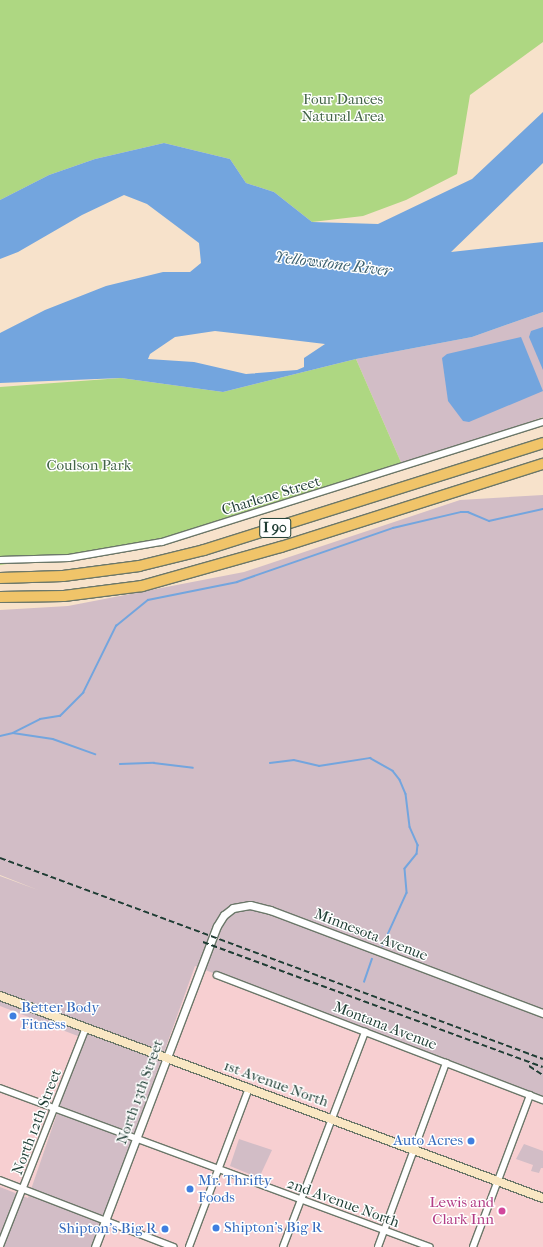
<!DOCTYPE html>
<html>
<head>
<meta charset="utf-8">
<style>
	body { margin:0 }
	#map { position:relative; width:543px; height:1247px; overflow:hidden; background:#f7e2cb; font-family:"IM FELL French Canon",serif }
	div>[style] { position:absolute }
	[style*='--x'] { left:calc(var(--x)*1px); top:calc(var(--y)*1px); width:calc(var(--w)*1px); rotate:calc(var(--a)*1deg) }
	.built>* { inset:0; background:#f7cfd1 }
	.industrial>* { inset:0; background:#d2bdc6 }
	.green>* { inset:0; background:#aed782 }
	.water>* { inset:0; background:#73a5de }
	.stream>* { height:1.5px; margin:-0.75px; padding:0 0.75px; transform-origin:0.75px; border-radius:0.75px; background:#73a5de }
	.roads { filter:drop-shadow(1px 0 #6b7769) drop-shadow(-1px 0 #6b7769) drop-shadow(0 1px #6b7769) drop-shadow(0 -1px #6b7769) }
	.minor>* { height:5.5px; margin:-2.75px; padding:0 2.75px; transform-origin:2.75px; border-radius:2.75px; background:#fff }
	.tertiary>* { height:7px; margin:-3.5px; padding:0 3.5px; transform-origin:3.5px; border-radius:3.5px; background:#fff }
	.secondary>* { height:8px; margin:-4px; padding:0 4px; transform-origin:4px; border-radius:4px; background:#f9e7c3 }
	.motorway>* { height:10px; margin:-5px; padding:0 5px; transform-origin:5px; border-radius:5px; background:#f0c469 }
	.rail>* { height:1.5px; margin-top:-0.75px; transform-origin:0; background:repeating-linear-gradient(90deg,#1f3d34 0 6px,transparent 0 9px) }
	.dots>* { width:11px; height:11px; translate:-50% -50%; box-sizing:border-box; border:2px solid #fff; border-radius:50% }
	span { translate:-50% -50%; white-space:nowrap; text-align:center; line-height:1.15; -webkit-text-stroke:3px #fff; paint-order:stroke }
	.shield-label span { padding:1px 3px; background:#fff; border:1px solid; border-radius:3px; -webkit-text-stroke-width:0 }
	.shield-label { font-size:14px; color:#1f3d34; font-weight:700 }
	.park-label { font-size:15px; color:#436448 }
	.street-label { font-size:15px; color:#1f3d34 }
	.shop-label { font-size:15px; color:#366cbe }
	.left { translate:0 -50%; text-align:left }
	.right { translate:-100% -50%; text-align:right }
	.hotel-label { font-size:15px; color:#b23c85 }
	.water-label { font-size:16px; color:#3c6170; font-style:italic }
</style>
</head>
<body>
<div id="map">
	<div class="built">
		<div style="clip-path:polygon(194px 965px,543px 1102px,543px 1247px,94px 1247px)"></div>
		<div style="clip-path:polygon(0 1002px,85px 1033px,28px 1198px,0 1188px)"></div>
	</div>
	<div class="industrial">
		<div style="clip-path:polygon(543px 312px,543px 417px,403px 467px,356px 359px,472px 337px)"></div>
		<div style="clip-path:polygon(543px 495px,543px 1102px,195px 966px,94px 1247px,0 1247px,0 1187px,28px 1198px,83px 1038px,0 1006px,0 876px,38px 890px,0 875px,0 610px,68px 606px,244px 572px,460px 500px)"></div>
		<div style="clip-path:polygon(239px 1139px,272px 1150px,259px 1178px,230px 1166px)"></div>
		<div style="clip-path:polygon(524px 1144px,543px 1151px,543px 1168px,541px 1168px,539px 1173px,531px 1171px,533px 1165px,516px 1159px)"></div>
	</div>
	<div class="green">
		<div style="clip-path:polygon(0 0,543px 0,543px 42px,470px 95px,457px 174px,406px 200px,363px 216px,312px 222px,274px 192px,246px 183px,230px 159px,164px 143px,95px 159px,49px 175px,0 200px)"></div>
		<div style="clip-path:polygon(356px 359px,403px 467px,162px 542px,0 565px,0 387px,121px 378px,223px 392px)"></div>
	</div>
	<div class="water">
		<div style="clip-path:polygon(evenodd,543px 112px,543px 163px,451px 252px,543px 242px,543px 312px,472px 337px,356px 359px,223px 392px,121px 378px,0 383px,0 333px,45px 310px,106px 286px,163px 272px,190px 272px,201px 263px,199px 243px,147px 204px,124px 195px,82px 215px,18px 252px,0 259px,0 200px,49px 175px,95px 159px,164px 143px,230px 159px,246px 183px,274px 192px,312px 222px,378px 224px,472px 179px,543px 112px,215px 331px,325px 344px,304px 358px,304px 367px,297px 370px,246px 374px,194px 362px,148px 359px,150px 354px,175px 337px,215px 331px)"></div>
		<div style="clip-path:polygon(543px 327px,543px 370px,529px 337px,531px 331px)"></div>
		<div style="clip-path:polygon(521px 337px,543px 391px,469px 422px,463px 421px,448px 401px,442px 358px,447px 354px)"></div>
	</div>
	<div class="stream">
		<div style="--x:13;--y:733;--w:30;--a:-27"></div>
		<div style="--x:40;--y:719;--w:20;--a:-9"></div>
		<div style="--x:60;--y:716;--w:33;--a:-45"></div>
		<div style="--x:83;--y:693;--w:75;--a:-63.8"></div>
		<div style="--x:116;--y:626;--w:41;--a:-39.1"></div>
		<div style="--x:148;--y:600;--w:91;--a:-11.4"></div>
		<div style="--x:237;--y:582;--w:165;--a:-19.1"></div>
		<div style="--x:393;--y:528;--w:70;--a:-13.2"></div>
		<div style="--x:461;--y:512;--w:7;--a:0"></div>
		<div style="--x:468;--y:512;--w:23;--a:23"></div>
		<div style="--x:489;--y:521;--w:55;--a:-12.5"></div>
		<div style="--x:0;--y:736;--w:13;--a:-13"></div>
		<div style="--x:13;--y:733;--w:40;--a:8.5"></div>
		<div style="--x:53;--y:739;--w:45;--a:19.7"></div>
		<div style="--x:270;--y:763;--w:24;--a:-7"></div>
		<div style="--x:294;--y:760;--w:26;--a:13"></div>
		<div style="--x:319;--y:766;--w:52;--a:-8.9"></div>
		<div style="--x:370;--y:758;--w:26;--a:29"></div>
		<div style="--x:393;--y:771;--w:11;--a:52"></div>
		<div style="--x:400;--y:780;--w:15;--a:67"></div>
		<div style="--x:406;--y:794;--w:33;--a:83"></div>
		<div style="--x:410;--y:827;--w:20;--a:66"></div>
		<div style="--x:418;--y:845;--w:9;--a:96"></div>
		<div style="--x:417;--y:854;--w:19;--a:129"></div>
		<div style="--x:405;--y:869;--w:24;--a:85"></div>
		<div style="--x:407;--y:893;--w:58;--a:114.4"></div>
		<div style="--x:120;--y:764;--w:34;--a:-2"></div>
		<div style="--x:154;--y:763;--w:39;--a:7"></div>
		<div style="--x:364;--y:982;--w:24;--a:-71"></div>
	</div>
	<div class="roads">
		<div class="minor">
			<div style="--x:0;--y:560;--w:69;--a:-1.7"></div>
			<div style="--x:69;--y:558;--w:94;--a:-9.8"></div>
			<div style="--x:162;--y:542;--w:399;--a:-17.5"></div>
			<div style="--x:217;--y:975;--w:349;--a:21"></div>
			<div style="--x:0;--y:1088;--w:458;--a:20.3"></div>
			<div style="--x:0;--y:1180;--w:186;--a:21.1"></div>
			<div style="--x:0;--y:1246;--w:234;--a:-68.5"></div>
			<div style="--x:189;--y:1247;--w:170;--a:-69.3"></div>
			<div style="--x:283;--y:1247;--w:230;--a:-69.1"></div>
			<div style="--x:378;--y:1247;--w:196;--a:-69.7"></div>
			<div style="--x:473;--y:1247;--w:162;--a:-69.4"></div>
		</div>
		<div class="tertiary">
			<div style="--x:95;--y:1247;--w:343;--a:-69.2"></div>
			<div style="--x:217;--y:926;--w:13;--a:-58"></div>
			<div style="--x:224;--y:915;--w:11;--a:-38"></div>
			<div style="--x:233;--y:908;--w:17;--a:-10"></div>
			<div style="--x:250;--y:905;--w:21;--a:14"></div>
			<div style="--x:270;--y:910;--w:292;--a:20.7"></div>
		</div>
		<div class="secondary">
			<div style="--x:0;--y:996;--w:579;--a:20.41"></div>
		</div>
		<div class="motorway">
			<div style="--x:0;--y:578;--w:63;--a:-1.8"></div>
			<div style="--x:63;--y:576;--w:77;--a:-7.5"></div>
			<div style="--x:139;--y:566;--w:67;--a:-13.8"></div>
			<div style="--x:204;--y:550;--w:355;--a:-17.5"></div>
			<div style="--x:0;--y:597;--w:64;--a:-0.9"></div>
			<div style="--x:64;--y:596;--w:79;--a:-7.3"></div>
			<div style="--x:142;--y:586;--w:144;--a:-15.7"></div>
			<div style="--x:281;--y:547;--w:275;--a:-17.6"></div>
		</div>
	</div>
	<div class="rail">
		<div style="--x:0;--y:858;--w:579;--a:20.31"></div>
		<div style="--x:203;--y:942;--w:362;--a:20.2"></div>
		<div style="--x:529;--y:1066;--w:17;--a:33"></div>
	</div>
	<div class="dots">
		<div style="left:13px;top:1016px;background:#3f7fe0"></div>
		<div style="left:471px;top:1141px;background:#3f7fe0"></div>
		<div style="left:190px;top:1189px;background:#3f7fe0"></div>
		<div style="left:502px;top:1211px;background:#d1479c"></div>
		<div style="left:216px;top:1228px;background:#3f7fe0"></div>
		<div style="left:165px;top:1229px;background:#3f7fe0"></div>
	</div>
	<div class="shield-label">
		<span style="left:275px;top:528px">I 90</span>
	</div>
	<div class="park-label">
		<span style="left:343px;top:108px">Four Dances<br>Natural Area</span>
		<span style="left:89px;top:466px">Coulson Park</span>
	</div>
	<div class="street-label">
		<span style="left:271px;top:496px;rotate:-17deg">Charlene Street</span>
		<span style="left:371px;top:935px;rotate:21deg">Minnesota Avenue</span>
		<span style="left:385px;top:1026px;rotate:21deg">Montana Avenue</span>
		<span style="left:276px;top:1084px;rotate:20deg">1st Avenue North</span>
		<span style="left:140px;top:1092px;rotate:-70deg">North 13th Street</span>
		<span style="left:37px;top:1122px;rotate:-69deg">North 12th Street</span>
		<span style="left:343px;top:1203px;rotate:20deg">2nd Avenue North</span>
	</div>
	<div class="shop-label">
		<span class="left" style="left:21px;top:1016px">Better Body<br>Fitness</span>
		<span class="right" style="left:463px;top:1141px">Auto Acres</span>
		<span class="left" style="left:198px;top:1189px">Mr. Thrifty<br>Foods</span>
		<span class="left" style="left:224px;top:1228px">Shipton’s Big R</span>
		<span class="right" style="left:157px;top:1229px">Shipton's Big R</span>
	</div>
	<div class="hotel-label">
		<span class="right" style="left:494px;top:1211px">Lewis and<br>Clark Inn</span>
	</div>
	<div class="water-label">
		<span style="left:333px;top:264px;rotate:7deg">Yellowstone River</span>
	</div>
</div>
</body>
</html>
